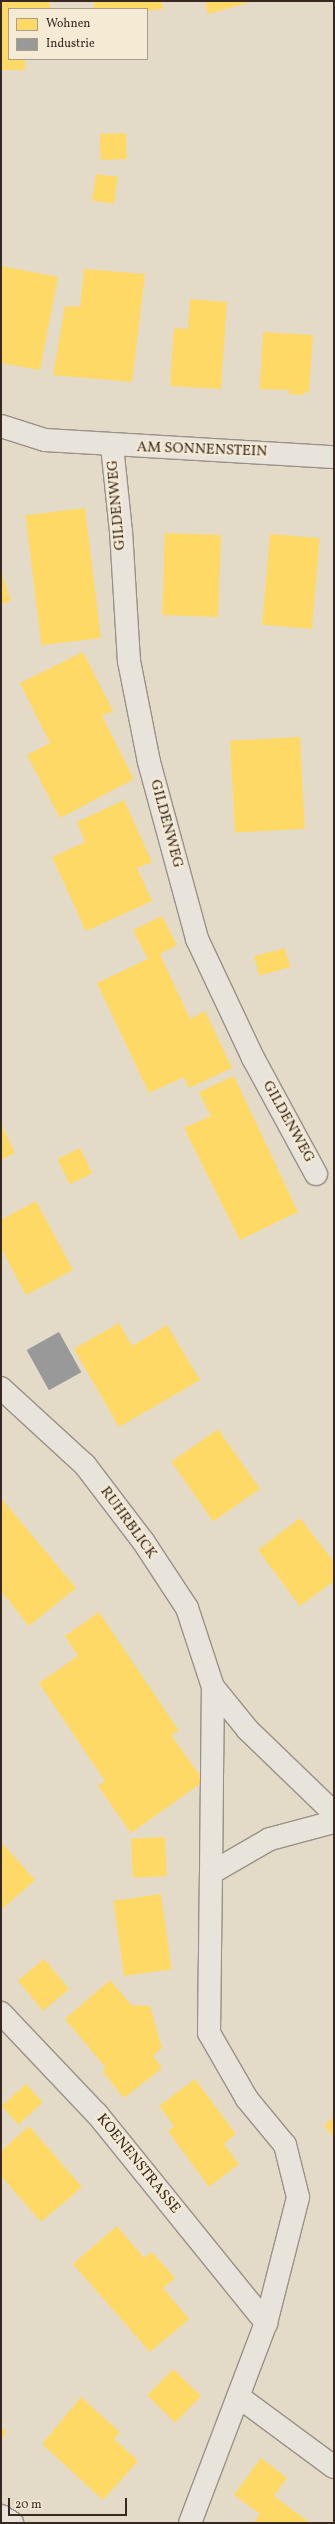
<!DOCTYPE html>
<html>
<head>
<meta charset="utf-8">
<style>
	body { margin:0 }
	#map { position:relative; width:335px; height:2524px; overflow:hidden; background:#e4dac8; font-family:Vollkorn,serif }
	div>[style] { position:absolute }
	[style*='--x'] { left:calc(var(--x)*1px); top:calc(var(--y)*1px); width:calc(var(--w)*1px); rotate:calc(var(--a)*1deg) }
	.homes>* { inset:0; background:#ffd966; transform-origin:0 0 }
	.industry>* { inset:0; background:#999; transform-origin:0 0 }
	.roads { filter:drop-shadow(1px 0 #999187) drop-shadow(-1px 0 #999187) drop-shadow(0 1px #999187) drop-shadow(0 -1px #999187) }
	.minor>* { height:22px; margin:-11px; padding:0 11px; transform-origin:11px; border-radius:11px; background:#e9e4db }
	span { translate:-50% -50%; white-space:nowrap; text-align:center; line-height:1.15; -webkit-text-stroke:4px #f5ead3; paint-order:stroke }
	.street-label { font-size:15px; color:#372921 }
	.frame { position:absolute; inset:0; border:2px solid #372921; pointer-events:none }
	.legend { position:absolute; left:8px; top:8px; width:140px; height:52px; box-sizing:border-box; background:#f5ead3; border:1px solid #a99d8c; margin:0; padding:5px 7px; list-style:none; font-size:12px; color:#372921 }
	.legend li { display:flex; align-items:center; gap:8px; height:20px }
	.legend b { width:20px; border:1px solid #a99d8c }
	.scale { position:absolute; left:8px; top:2498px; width:119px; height:18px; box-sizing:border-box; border:2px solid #372921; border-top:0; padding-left:5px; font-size:12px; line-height:14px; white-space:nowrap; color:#372921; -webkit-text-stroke:3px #f5ead3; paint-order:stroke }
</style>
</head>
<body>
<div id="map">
	<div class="homes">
		<div style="clip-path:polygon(1px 1px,50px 1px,50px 9px,9px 9px,9px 59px,25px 59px,25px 70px,1px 70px)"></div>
		<div style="clip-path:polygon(93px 1px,162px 1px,163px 9px,147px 11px,147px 9px,94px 9px)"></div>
		<div style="clip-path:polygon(205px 1px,254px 1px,208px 14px)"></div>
		<div style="left:126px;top:133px;width:26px;height:26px;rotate:88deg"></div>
		<div style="left:96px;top:174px;width:22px;height:27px;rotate:8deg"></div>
		<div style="clip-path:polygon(1px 266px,58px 277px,40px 370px,1px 363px)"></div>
		<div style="clip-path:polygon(84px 269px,145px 274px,132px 382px,53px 375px,65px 306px,80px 307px)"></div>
		<div style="clip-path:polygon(190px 299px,227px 302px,221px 389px,170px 386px,174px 328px,188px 329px)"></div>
		<div style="clip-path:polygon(263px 332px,313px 335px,309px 392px,304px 392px,304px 395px,288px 394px,289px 390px,260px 389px)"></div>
		<div style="left:85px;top:508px;width:131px;height:60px;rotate:83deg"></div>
		<div style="left:165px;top:533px;width:56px;height:82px;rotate:2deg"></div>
		<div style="left:270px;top:534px;width:50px;height:91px;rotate:5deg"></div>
		<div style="clip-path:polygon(1px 570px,11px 601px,1px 604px)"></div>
		<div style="clip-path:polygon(83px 652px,113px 711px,102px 716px,134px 779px,60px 818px,27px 755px,50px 743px,20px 683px)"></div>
		<div style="left:300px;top:737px;width:92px;height:70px;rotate:87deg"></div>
		<div style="clip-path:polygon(124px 800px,152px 862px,137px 868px,152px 901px,86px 931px,52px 857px,85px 842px,77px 822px)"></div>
		<div style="clip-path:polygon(162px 916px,177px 945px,160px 954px,190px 1019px,205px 1011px,232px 1068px,189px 1088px,184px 1077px,149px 1093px,97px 983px,148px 959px,133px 930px)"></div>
		<div style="left:285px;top:948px;width:20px;height:32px;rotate:75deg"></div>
		<div style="clip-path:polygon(234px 1076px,298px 1212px,240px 1240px,184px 1128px,211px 1116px,199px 1092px)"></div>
		<div style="clip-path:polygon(1px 1124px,15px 1153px,1px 1160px)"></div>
		<div style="left:80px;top:1148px;width:28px;height:25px;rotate:64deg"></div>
		<div style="clip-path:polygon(36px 1201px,73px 1270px,26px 1295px,1px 1248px,1px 1220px)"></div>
		<div style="clip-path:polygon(119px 1323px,132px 1346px,167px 1325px,200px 1380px,119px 1427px,74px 1349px)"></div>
		<div style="left:218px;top:1429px;width:73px;height:57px;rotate:55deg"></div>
		<div style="clip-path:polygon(1px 1498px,76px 1588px,29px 1626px,1px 1591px)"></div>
		<div style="clip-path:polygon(300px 1518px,334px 1562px,334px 1581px,300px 1606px,258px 1550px)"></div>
		<div style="clip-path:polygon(99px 1612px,179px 1731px,171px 1735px,204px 1781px,131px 1833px,98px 1786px,105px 1781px,39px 1683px,78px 1656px,65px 1636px)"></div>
		<div style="left:165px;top:1837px;width:39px;height:34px;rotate:87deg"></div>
		<div style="clip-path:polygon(1px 1842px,35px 1880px,1px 1910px)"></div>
		<div style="left:161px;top:1894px;width:76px;height:48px;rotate:82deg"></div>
		<div style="left:44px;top:1959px;width:39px;height:34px;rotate:50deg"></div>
		<div style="clip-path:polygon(110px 1980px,131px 2005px,150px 2006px,162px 2048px,153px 2056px,162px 2068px,124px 2098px,102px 2071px,106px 2068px,65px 2019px)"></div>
		<div style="clip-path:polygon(195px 2079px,236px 2134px,224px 2144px,239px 2164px,209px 2187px,168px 2131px,174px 2126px,159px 2106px)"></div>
		<div style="left:26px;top:2084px;width:25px;height:33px;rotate:48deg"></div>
		<div style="clip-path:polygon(334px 2117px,334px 2138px,324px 2125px)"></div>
		<div style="clip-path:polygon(29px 2126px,82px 2187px,41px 2222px,1px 2176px,1px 2151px)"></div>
		<div style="clip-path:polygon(117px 2226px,144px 2258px,152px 2252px,175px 2278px,163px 2288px,189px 2319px,150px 2352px,73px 2264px)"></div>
		<div style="left:173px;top:2369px;width:39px;height:37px;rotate:44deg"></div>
		<div style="clip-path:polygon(81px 2397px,120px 2432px,114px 2439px,138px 2461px,103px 2500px,42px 2444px)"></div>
		<div style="clip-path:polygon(1px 2428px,7px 2431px,1px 2441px)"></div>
		<div style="clip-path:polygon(261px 2458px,287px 2478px,274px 2496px,310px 2523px,253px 2523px,260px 2514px,234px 2495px)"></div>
	</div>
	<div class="industry">
		<div style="left:59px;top:1332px;width:46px;height:37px;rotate:61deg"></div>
	</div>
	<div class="roads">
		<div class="minor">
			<div style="--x:1;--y:426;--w:46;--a:17.7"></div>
			<div style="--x:45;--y:440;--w:289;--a:3.4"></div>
			<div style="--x:112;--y:446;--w:85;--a:84"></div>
			<div style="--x:121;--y:531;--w:130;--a:86.5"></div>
			<div style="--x:129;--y:661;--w:103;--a:78.8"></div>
			<div style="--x:149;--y:762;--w:183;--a:74.8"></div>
			<div style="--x:197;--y:939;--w:132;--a:64.8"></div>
			<div style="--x:253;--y:1058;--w:132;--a:61.5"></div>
			<div style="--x:1;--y:1388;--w:114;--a:42.5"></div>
			<div style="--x:85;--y:1465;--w:96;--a:52.7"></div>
			<div style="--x:143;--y:1541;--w:80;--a:56.7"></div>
			<div style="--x:187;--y:1608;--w:83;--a:71.8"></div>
			<div style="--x:213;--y:1687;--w:55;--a:50.9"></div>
			<div style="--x:248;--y:1730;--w:120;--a:44"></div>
			<div style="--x:211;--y:1873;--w:186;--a:-89.4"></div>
			<div style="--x:1;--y:2013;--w:139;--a:46.5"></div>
			<div style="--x:97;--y:2114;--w:269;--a:51"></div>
			<div style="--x:239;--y:2397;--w:118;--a:36.4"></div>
			<div style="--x:1;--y:2516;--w:13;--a:32"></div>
			<div style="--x:190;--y:2523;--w:214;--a:-69.2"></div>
			<div style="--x:266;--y:2323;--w:130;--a:-75.7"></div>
			<div style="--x:298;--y:2197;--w:54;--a:-104"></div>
			<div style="--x:285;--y:2145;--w:60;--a:-129.6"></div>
			<div style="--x:247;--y:2099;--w:76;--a:-119.9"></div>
			<div style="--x:209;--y:2033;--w:160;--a:-89.3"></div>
			<div style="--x:211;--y:1873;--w:68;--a:-30"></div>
			<div style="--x:270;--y:1839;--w:66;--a:-14.9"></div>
		</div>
	</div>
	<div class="street-label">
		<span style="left:202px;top:450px;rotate:2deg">AM SONNENSTEIN</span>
		<span style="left:117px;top:505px;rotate:-95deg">GILDENWEG</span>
		<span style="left:166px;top:824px;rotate:75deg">GILDENWEG</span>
		<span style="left:288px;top:1122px;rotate:61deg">GILDENWEG</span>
		<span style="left:128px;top:1523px;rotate:54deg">RUHRBLICK</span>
		<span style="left:138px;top:2164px;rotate:51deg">KOENENSTRASSE</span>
	</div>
	<div class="frame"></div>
	<ul class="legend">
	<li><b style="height:11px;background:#ffd966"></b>Wohnen</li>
	<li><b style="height:11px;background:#999"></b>Industrie</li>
	</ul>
	<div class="scale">20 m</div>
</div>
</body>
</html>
